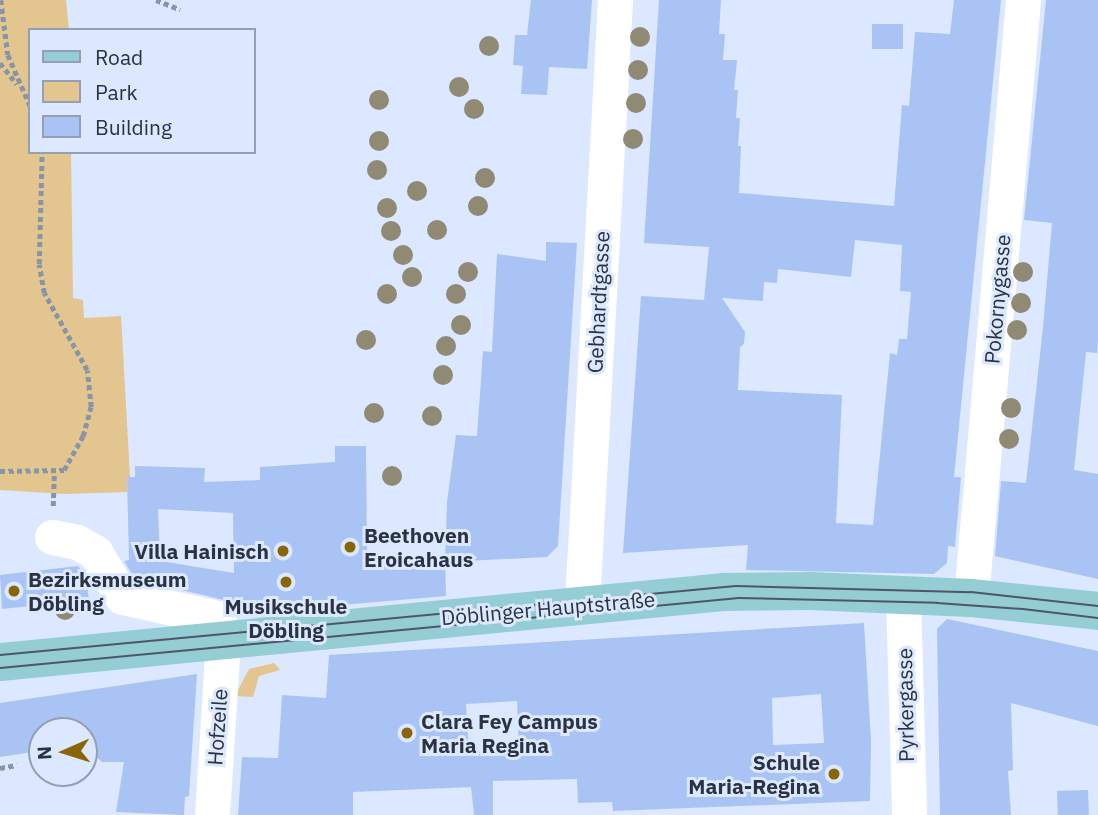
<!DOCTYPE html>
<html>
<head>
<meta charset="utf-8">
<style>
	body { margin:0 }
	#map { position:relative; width:1098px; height:815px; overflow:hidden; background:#dbe8ff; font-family:"IBM Plex Sans",sans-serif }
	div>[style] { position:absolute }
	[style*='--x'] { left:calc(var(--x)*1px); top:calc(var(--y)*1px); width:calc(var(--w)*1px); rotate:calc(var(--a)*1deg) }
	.green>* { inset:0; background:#e2c58f }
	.building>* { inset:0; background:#a9c3f4; transform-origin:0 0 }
	.path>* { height:4.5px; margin-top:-2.25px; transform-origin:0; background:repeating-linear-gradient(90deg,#8a94a7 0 5px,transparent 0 8.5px) }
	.minor>* { height:35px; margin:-17.5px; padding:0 17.5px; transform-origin:17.5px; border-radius:17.5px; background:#fff }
	.major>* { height:38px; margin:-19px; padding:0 19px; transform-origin:19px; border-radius:19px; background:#94cdd3 }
	.tram>* { height:2px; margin:-1px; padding:0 1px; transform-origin:1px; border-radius:1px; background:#4e5667 }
	.trees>* { width:20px; height:20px; margin:-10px; border-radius:50%; background:#908974 }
	.dots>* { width:19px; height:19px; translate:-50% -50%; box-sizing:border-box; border:4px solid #dbe8ff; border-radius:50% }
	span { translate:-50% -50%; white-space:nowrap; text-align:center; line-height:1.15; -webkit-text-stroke:6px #dbe8ff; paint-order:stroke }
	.street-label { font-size:21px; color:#2b3241 }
	.poi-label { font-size:21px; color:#2b3241; font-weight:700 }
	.left { translate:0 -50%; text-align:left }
	.right { translate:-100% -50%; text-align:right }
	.legend { position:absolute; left:28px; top:28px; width:228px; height:126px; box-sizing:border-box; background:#dbe8ff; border:2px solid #959fb3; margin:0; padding:9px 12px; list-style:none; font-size:21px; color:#2b3241 }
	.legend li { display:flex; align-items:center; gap:14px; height:35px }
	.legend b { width:35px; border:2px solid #959fb3 }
	.north { position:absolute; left:28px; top:717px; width:70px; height:70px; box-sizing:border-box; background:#dbe8ff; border:2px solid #959fb3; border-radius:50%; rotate:267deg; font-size:19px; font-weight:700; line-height:28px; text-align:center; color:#2b3241 }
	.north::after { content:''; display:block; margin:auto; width:24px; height:32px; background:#8a6504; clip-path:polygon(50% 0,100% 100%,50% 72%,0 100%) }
</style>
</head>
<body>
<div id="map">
	<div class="green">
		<div style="clip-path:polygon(0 0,66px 0,69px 30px,30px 30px,30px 152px,71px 152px,73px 298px,83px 300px,84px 318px,121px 316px,130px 477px,127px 478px,127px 492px,65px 494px,0 490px)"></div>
		<div style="clip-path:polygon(274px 663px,280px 670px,259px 676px,253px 697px,235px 696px,249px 669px)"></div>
	</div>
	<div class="building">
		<div style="clip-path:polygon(531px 0,592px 0,587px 69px,549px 67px,547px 95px,521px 94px,523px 66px,513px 65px,515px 35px,527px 35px)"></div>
		<div style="clip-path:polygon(evenodd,659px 0,721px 0,719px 34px,725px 34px,723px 60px,737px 60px,734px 90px,738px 90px,736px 118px,740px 118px,738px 146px,741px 146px,739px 193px,894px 206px,902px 105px,909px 106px,915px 32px,950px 34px,954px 0,1001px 0,954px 477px,961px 477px,955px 547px,948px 546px,947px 563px,934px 574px,746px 570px,748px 545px,623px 553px,641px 296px,704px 300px,709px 247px,644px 243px,659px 0,855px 240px,902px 245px,900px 291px,911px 292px,907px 339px,899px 339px,897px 355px,890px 353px,873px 525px,836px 523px,842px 395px,738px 390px,740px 347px,744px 344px,745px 332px,722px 298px,763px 301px,764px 282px,777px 283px,778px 269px,851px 277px,855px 240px)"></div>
		<div style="clip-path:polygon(1046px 0,1098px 0,1098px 339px,1097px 353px,1086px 352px,1074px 470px,1098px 474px,1098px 579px,995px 556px,1001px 481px,1026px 483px,1043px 327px,1052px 223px,1024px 220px)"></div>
		<div style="left:872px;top:24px;width:31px;height:25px"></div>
		<div style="clip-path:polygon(546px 242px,577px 243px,558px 546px,547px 557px,445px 562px,447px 502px,456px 435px,477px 436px,483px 351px,492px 352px,497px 254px,546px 261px)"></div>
		<div style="clip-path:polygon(evenodd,335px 446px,366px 446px,367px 558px,445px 556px,446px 596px,330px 606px,228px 601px,135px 579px,124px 561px,129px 560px,127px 477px,135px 477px,135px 466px,205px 468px,204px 482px,260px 480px,260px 467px,335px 462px,335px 446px,158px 509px,233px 513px,234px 573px,160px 561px,158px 509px)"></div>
		<div style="clip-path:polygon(78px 566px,92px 585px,87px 585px,89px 600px,2px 609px,0 575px)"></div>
		<div style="clip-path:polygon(947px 619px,1098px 651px,1098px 726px,1011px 703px,1013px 770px,1008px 771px,1011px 815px,940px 815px,937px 629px)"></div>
		<div style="clip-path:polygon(evenodd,864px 623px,871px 740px,870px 801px,613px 811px,612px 802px,578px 803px,577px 779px,493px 781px,493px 815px,474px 815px,471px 787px,353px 792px,353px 815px,238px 815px,242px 757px,278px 758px,282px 695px,326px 698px,329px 655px,864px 623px,821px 694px,824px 743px,773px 745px,772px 698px,821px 694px,864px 623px,517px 701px,519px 751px,469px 752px,466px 704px,517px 701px)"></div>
		<div style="clip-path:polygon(197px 674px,189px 796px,185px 797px,184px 815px,116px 812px,124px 762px,102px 762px,89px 750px,84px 751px,84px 731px,42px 731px,42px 758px,34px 759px,33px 752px,0 757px,0 703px)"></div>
		<div style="left:1088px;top:790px;width:25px;height:31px;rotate:88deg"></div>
	</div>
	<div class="path">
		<div style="--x:1;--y:0;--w:55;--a:82.7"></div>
		<div style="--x:8;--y:55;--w:55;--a:66.3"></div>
		<div style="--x:156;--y:0;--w:26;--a:21"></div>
		<div style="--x:0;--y:63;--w:27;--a:51"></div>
		<div style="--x:0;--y:471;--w:64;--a:-0.9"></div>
		<div style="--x:64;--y:470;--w:39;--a:-61"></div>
		<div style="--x:83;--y:436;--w:30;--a:-75"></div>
		<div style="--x:91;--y:407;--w:37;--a:-96"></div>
		<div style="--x:87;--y:370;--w:88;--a:-119.2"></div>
		<div style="--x:44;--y:293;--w:29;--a:-100"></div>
		<div style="--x:39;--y:264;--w:112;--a:-88.5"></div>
		<div style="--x:53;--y:506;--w:34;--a:-88"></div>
		<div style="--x:371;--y:540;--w:60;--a:0"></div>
		<div style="--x:431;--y:540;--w:17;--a:93"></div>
		<div style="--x:0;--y:768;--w:17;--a:-10"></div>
	</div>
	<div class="minor">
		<div style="--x:52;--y:537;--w:25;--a:11"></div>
		<div style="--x:77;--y:542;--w:21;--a:29"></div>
		<div style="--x:95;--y:552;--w:52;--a:59"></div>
		<div style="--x:122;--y:597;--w:98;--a:12.3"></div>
		<div style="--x:218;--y:618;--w:23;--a:77"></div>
		<div style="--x:223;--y:640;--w:175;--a:93.6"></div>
		<div style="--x:903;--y:596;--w:219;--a:88.4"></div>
		<div style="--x:971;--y:598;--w:600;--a:-85.03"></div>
		<div style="--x:582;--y:604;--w:605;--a:-86.87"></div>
	</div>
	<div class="major">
		<div style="--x:0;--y:662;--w:726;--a:-5.53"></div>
		<div style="--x:723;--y:592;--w:87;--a:-0.7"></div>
		<div style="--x:810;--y:591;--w:161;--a:2.5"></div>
		<div style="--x:971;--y:598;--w:128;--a:5.8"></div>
	</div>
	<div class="tram">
		<div style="--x:0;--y:655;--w:739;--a:-5.36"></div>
		<div style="--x:736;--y:586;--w:235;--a:1.5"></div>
		<div style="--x:971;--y:592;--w:128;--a:6.3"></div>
		<div style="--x:0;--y:668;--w:742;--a:-5.41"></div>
		<div style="--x:739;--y:598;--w:198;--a:1.4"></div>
		<div style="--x:937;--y:603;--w:86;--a:4"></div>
		<div style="--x:1023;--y:609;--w:76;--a:6.8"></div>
	</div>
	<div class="trees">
		<div style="left:640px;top:37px"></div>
		<div style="left:489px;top:46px"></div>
		<div style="left:638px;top:70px"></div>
		<div style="left:459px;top:87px"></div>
		<div style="left:379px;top:100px"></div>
		<div style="left:636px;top:103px"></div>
		<div style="left:474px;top:109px"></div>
		<div style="left:633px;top:139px"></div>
		<div style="left:379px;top:141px"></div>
		<div style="left:377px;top:170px"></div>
		<div style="left:485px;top:178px"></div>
		<div style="left:417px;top:191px"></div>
		<div style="left:478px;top:206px"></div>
		<div style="left:387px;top:208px"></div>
		<div style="left:437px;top:230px"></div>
		<div style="left:391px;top:231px"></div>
		<div style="left:403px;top:255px"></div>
		<div style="left:468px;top:272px"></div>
		<div style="left:1023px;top:272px"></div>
		<div style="left:412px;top:277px"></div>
		<div style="left:387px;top:294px"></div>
		<div style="left:456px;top:294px"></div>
		<div style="left:1021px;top:303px"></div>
		<div style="left:461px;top:325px"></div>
		<div style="left:1017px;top:330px"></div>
		<div style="left:366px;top:340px"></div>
		<div style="left:446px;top:346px"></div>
		<div style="left:443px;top:375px"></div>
		<div style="left:1011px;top:408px"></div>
		<div style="left:374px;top:413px"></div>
		<div style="left:432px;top:416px"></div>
		<div style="left:1009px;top:439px"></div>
		<div style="left:392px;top:476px"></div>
		<div style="left:65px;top:610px"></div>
	</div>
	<div class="dots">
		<div style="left:350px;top:547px;background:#8a6504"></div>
		<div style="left:283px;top:551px;background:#8a6504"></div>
		<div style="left:286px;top:582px;background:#8a6504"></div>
		<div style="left:14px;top:591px;background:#8a6504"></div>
		<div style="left:407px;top:733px;background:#8a6504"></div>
		<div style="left:834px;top:774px;background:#8a6504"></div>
	</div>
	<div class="street-label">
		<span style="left:997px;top:299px;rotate:-85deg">Pokornygasse</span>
		<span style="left:598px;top:302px;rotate:-87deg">Gebhardtgasse</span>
		<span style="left:548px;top:608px;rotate:-5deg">Döblinger Hauptstraße</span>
		<span style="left:905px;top:705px;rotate:-91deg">Pyrkergasse</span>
		<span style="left:217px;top:727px;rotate:-86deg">Hofzeile</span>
	</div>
	<div class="poi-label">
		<span class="left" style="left:364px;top:547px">Beethoven<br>Eroicahaus</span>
		<span class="right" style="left:269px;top:551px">Villa Hainisch</span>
		<span class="left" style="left:28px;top:591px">Bezirksmuseum<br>Döbling</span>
		<span style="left:286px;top:618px">Musikschule<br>Döbling</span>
		<span class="left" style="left:421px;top:733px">Clara Fey Campus<br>Maria Regina</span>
		<span class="right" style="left:820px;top:774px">Schule<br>Maria-Regina</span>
	</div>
	<ul class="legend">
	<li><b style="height:9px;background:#94cdd3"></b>Road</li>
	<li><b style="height:19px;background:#e2c58f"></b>Park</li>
	<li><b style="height:19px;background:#a9c3f4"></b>Building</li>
	</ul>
	<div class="north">N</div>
</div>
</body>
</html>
